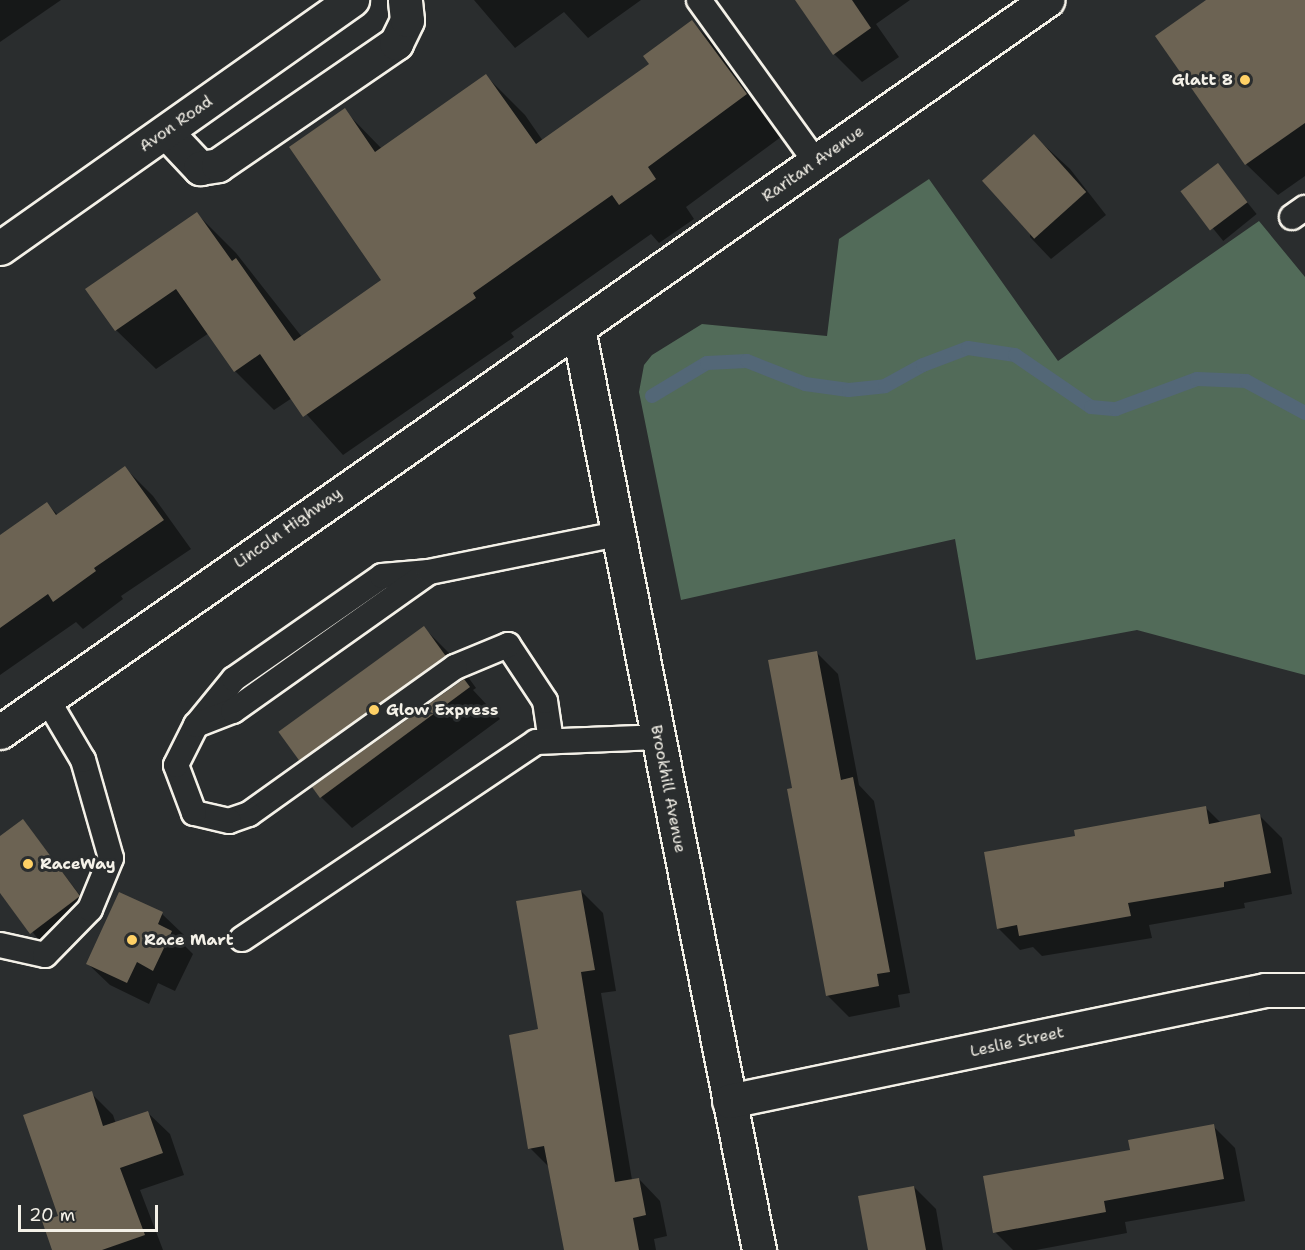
<!DOCTYPE html>
<html>
<head>
<meta charset="utf-8">
<style>
	body { margin:0 }
	#map { position:relative; width:1305px; height:1250px; overflow:hidden; background:#2a2d2e; font-family:"Shantell Sans",sans-serif }
	div>[style] { position:absolute }
	[style*='--x'] { left:calc(var(--x)*1px); top:calc(var(--y)*1px); width:calc(var(--w)*1px); rotate:calc(var(--a)*1deg) }
	.green>* { inset:0; background:#526b59 }
	.shadow>* { inset:0; background:#0007; transform-origin:0 0 }
	.stream>* { height:14px; margin:-7px; padding:0 7px; transform-origin:7px; border-radius:7px; background:#536777 }
	.building>* { inset:0; background:#6c6353; transform-origin:0 0 }
	.roads { filter:drop-shadow(2px 0 #f4f1e8) drop-shadow(-2px 0 #f4f1e8) drop-shadow(0 2px #f4f1e8) drop-shadow(0 -2px #f4f1e8) }
	.service>* { height:24px; margin:-12px; padding:0 12px; transform-origin:12px; border-radius:12px; background:#2a2d2e }
	.minor>* { height:33px; margin:-16.5px; padding:0 16.5px; transform-origin:16.5px; border-radius:16.5px; background:#2a2d2e }
	.secondary>* { height:33px; margin:-16.5px; padding:0 16.5px; transform-origin:16.5px; border-radius:16.5px; background:#2a2d2e }
	.dots>* { width:16px; height:16px; translate:-50% -50%; box-sizing:border-box; border:3px solid #2a2d2e; border-radius:50% }
	span { translate:-50% -50%; white-space:nowrap; text-align:center; line-height:1.15; -webkit-text-stroke:6px #2a2d2e; paint-order:stroke }
	.poi-label { font-size:16px; color:#f4f1e8; font-weight:700 }
	.right { translate:-100% -50%; text-align:right }
	.left { translate:0 -50%; text-align:left }
	.street-label { font-size:16px; color:#f4f1e8 }
	.scale { position:absolute; left:18px; top:1205px; width:140px; height:27px; box-sizing:border-box; border:3px solid #f4f1e8; border-top:0; padding-left:8px; font-size:18px; line-height:21px; white-space:nowrap; color:#f4f1e8; -webkit-text-stroke:4px #2a2d2e; paint-order:stroke }
</style>
</head>
<body>
<div id="map">
	<div class="green">
		<div style="clip-path:polygon(929px 179px,1058px 361px,1259px 221px,1305px 277px,1305px 675px,1137px 630px,976px 660px,955px 539px,681px 600px,639px 392px,644px 365px,652px 355px,702px 324px,827px 336px,839px 239px)"></div>
	</div>
	<div class="shadow">
		<div style="clip-path:polygon(0 0,61px 0,0 42px)"></div>
		<div style="clip-path:polygon(474px 0,641px 0,588px 38px,564px 12px,515px 48px)"></div>
		<div style="clip-path:polygon(797px 0,910px 0,876px 24px,899px 57px,862px 82px,834px 54px)"></div>
		<div style="clip-path:polygon(1208px 0,1305px 0,1305px 176px,1278px 195px,1246px 164px)"></div>
		<div style="clip-path:polygon(692px 22px,731px 61px,785px 134px,686px 207px,694px 219px,659px 243px,651px 234px,511px 333px,514px 337px,343px 455px,292px 398px,274px 410px,235px 371px,209px 333px,156px 369px,116px 330px,197px 214px,236px 253px,302px 337px,383px 281px,344px 110px,382px 149px,486px 76px,525px 115px,543px 141px,651px 64px)"></div>
		<div style="clip-path:polygon(1034px 136px,1070px 169px,1106px 215px,1051px 259px,1030px 237px)"></div>
		<div style="left:1217px;top:165px;width:63px;height:43px;rotate:51deg"></div>
		<div style="clip-path:polygon(125px 468px,153px 496px,191px 549px,121px 596px,123px 599px,83px 629px,76px 622px,0 675px,0 537px,47px 504px,58px 515px)"></div>
		<div style="clip-path:polygon(424px 628px,455px 659px,476px 688px,473px 690px,500px 719px,352px 828px,321px 797px,322px 782px,300px 760px)"></div>
		<div style="clip-path:polygon(817px 653px,838px 674px,859px 785px,874px 801px,910px 993px,898px 995px,900px 1007px,849px 1017px,827px 995px,794px 790px)"></div>
		<div style="clip-path:polygon(1206px 808px,1221px 823px,1260px 816px,1282px 838px,1292px 894px,1244px 903px,1245px 908px,1149px 925px,1152px 938px,1042px 956px,1033px 947px,1020px 950px,998px 928px,1077px 837px)"></div>
		<div style="clip-path:polygon(23px 821px,89px 907px,42px 944px,0 891px,0 837px)"></div>
		<div style="clip-path:polygon(581px 891px,603px 913px,616px 991px,601px 993px,632px 1180px,639px 1179px,660px 1201px,667px 1236px,654px 1239px,656px 1250px,565px 1250px,550px 1168px,530px 1148px,540px 1031px)"></div>
		<div style="clip-path:polygon(120px 894px,162px 914px,184px 935px,181px 942px,193px 954px,175px 991px,158px 983px,149px 1004px,110px 985px,88px 964px)"></div>
		<div style="clip-path:polygon(91px 1093px,113px 1115px,116px 1124px,148px 1113px,170px 1134px,184px 1175px,140px 1190px,163px 1250px,54px 1250px)"></div>
		<div style="clip-path:polygon(1213px 1126px,1235px 1148px,1245px 1201px,1125px 1222px,1127px 1233px,1036px 1250px,1013px 1250px,995px 1232px,1131px 1151px)"></div>
		<div style="clip-path:polygon(914px 1187px,936px 1209px,943px 1250px,870px 1250px)"></div>
	</div>
	<div class="stream">
		<div style="--x:652;--y:396;--w:64;--a:-31"></div>
		<div style="--x:707;--y:363;--w:40;--a:-2.9"></div>
		<div style="--x:747;--y:361;--w:62;--a:21.6"></div>
		<div style="--x:805;--y:384;--w:44;--a:7.8"></div>
		<div style="--x:849;--y:390;--w:36;--a:-6"></div>
		<div style="--x:885;--y:386;--w:43;--a:-28.9"></div>
		<div style="--x:923;--y:365;--w:48;--a:-20.7"></div>
		<div style="--x:968;--y:348;--w:48;--a:8.5"></div>
		<div style="--x:1015;--y:355;--w:92;--a:34.4"></div>
		<div style="--x:1091;--y:407;--w:25;--a:5"></div>
		<div style="--x:1116;--y:409;--w:86;--a:-20.3"></div>
		<div style="--x:1197;--y:379;--w:49;--a:2.3"></div>
		<div style="--x:1246;--y:381;--w:67;--a:28.5"></div>
	</div>
	<div class="building">
		<div style="clip-path:polygon(795px 0,852px 0,871px 28px,833px 55px)"></div>
		<div style="clip-path:polygon(1206px 0,1305px 0,1305px 123px,1245px 165px,1155px 36px)"></div>
		<div style="clip-path:polygon(692px 20px,747px 94px,648px 167px,656px 179px,619px 205px,612px 195px,473px 293px,476px 298px,303px 417px,260px 354px,234px 372px,176px 289px,115px 331px,85px 289px,197px 212px,232px 261px,236px 258px,294px 341px,381px 280px,289px 147px,345px 108px,375px 152px,486px 74px,536px 144px,649px 64px,643px 56px)"></div>
		<div style="left:1034px;top:134px;width:78px;height:70px;rotate:48deg"></div>
		<div style="left:1218px;top:163px;width:49px;height:47px;rotate:53deg"></div>
		<div style="clip-path:polygon(125px 466px,164px 520px,94px 568px,96px 571px,53px 602px,48px 594px,0 628px,0 535px,47px 502px,56px 515px)"></div>
		<div style="left:424px;top:626px;width:37px;height:180px;rotate:54deg"></div>
		<div style="clip-path:polygon(817px 651px,841px 780px,853px 777px,890px 972px,877px 974px,879px 986px,826px 996px,787px 789px,792px 788px,768px 660px)"></div>
		<div style="clip-path:polygon(464px 679px,470px 687px,320px 798px,312px 787px)"></div>
		<div style="clip-path:polygon(1206px 806px,1209px 824px,1260px 814px,1271px 873px,1224px 882px,1224px 887px,1128px 903px,1131px 916px,1019px 936px,1017px 925px,997px 929px,984px 852px,1075px 836px,1074px 830px)"></div>
		<div style="clip-path:polygon(23px 819px,80px 896px,30px 934px,0 893px,0 836px)"></div>
		<div style="clip-path:polygon(581px 890px,595px 970px,581px 972px,615px 1182px,639px 1178px,646px 1215px,633px 1218px,639px 1250px,564px 1250px,544px 1146px,528px 1149px,509px 1035px,538px 1029px,516px 901px)"></div>
		<div style="clip-path:polygon(119px 892px,163px 912px,158px 924px,172px 931px,153px 971px,137px 962px,127px 983px,86px 964px)"></div>
		<div style="clip-path:polygon(92px 1091px,103px 1126px,148px 1111px,163px 1153px,120px 1168px,145px 1235px,102px 1250px,52px 1250px,42px 1221px,58px 1216px,23px 1115px)"></div>
		<div style="clip-path:polygon(1214px 1124px,1224px 1179px,1104px 1201px,1106px 1212px,993px 1233px,983px 1176px,1130px 1150px,1128px 1140px)"></div>
		<div style="clip-path:polygon(914px 1186px,926px 1250px,868px 1250px,858px 1196px)"></div>
	</div>
	<div class="roads">
		<div class="service">
			<div style="--x:699;--y:0;--w:200;--a:54.2"></div>
			<div style="--x:1292;--y:217;--w:16;--a:-35"></div>
			<div style="--x:197;--y:724;--w:58;--a:-50.6"></div>
			<div style="--x:234;--y:679;--w:180;--a:-34.8"></div>
			<div style="--x:382;--y:576;--w:47;--a:-4.9"></div>
			<div style="--x:551;--y:741;--w:40;--a:-98.5"></div>
			<div style="--x:545;--y:701;--w:67;--a:-123.5"></div>
			<div style="--x:508;--y:645;--w:57;--a:157.5"></div>
			<div style="--x:455;--y:667;--w:253;--a:144.5"></div>
			<div style="--x:249;--y:814;--w:21;--a:161"></div>
			<div style="--x:229;--y:821;--w:36;--a:-167"></div>
			<div style="--x:194;--y:813;--w:51;--a:-110.6"></div>
			<div style="--x:176;--y:765;--w:45;--a:-63.4"></div>
			<div style="--x:196;--y:725;--w:40;--a:-21"></div>
			<div style="--x:233;--y:711;--w:240;--a:-35.3"></div>
			<div style="--x:429;--y:572;--w:193;--a:-11.4"></div>
			<div style="--x:242;--y:939;--w:354;--a:-33.8"></div>
			<div style="--x:536;--y:742;--w:122;--a:-2.3"></div>
			<div style="--x:0;--y:945;--w:46;--a:12.5"></div>
			<div style="--x:45;--y:955;--w:64;--a:-45.6"></div>
			<div style="--x:90;--y:909;--w:55;--a:-67.6"></div>
			<div style="--x:111;--y:858;--w:102;--a:-105.9"></div>
			<div style="--x:83;--y:760;--w:71;--a:-120.5"></div>
		</div>
		<div class="minor">
			<div style="--x:166;--y:132;--w:50;--a:46.6"></div>
			<div style="--x:200;--y:168;--w:18;--a:-9"></div>
			<div style="--x:218;--y:165;--w:216;--a:-34.4"></div>
			<div style="--x:396;--y:43;--w:25;--a:-64"></div>
			<div style="--x:407;--y:20;--w:20;--a:-96"></div>
			<div style="--x:0;--y:248;--w:431;--a:-35.2"></div>
			<div style="--x:578;--y:328;--w:940;--a:78.89"></div>
			<div style="--x:729;--y:1101;--w:547;--a:-11.7"></div>
			<div style="--x:1265;--y:990;--w:40;--a:0"></div>
		</div>
		<div class="secondary">
			<div style="--x:0;--y:732;--w:1278;--a:-34.96"></div>
		</div>
	</div>
	<div class="dots">
		<div style="left:1245px;top:80px;background:#ffd166"></div>
		<div style="left:374px;top:710px;background:#ffd166"></div>
		<div style="left:28px;top:864px;background:#ffd166"></div>
		<div style="left:132px;top:940px;background:#ffd166"></div>
	</div>
	<div class="poi-label">
		<span class="right" style="left:1233px;top:80px">Glatt 8</span>
		<span class="left" style="left:386px;top:710px">Glow Express</span>
		<span class="left" style="left:40px;top:864px">RaceWay</span>
		<span class="left" style="left:144px;top:940px">Race Mart</span>
	</div>
	<div class="street-label">
		<span style="left:176px;top:124px;rotate:-35deg">Avon Road</span>
		<span style="left:813px;top:164px;rotate:-35deg">Raritan Avenue</span>
		<span style="left:288px;top:528px;rotate:-35deg">Lincoln Highway</span>
		<span style="left:668px;top:789px;rotate:79deg">Brookhill Avenue</span>
		<span style="left:1017px;top:1042px;rotate:-12deg">Leslie Street</span>
	</div>
	<div class="scale">20 m</div>
</div>
</body>
</html>
